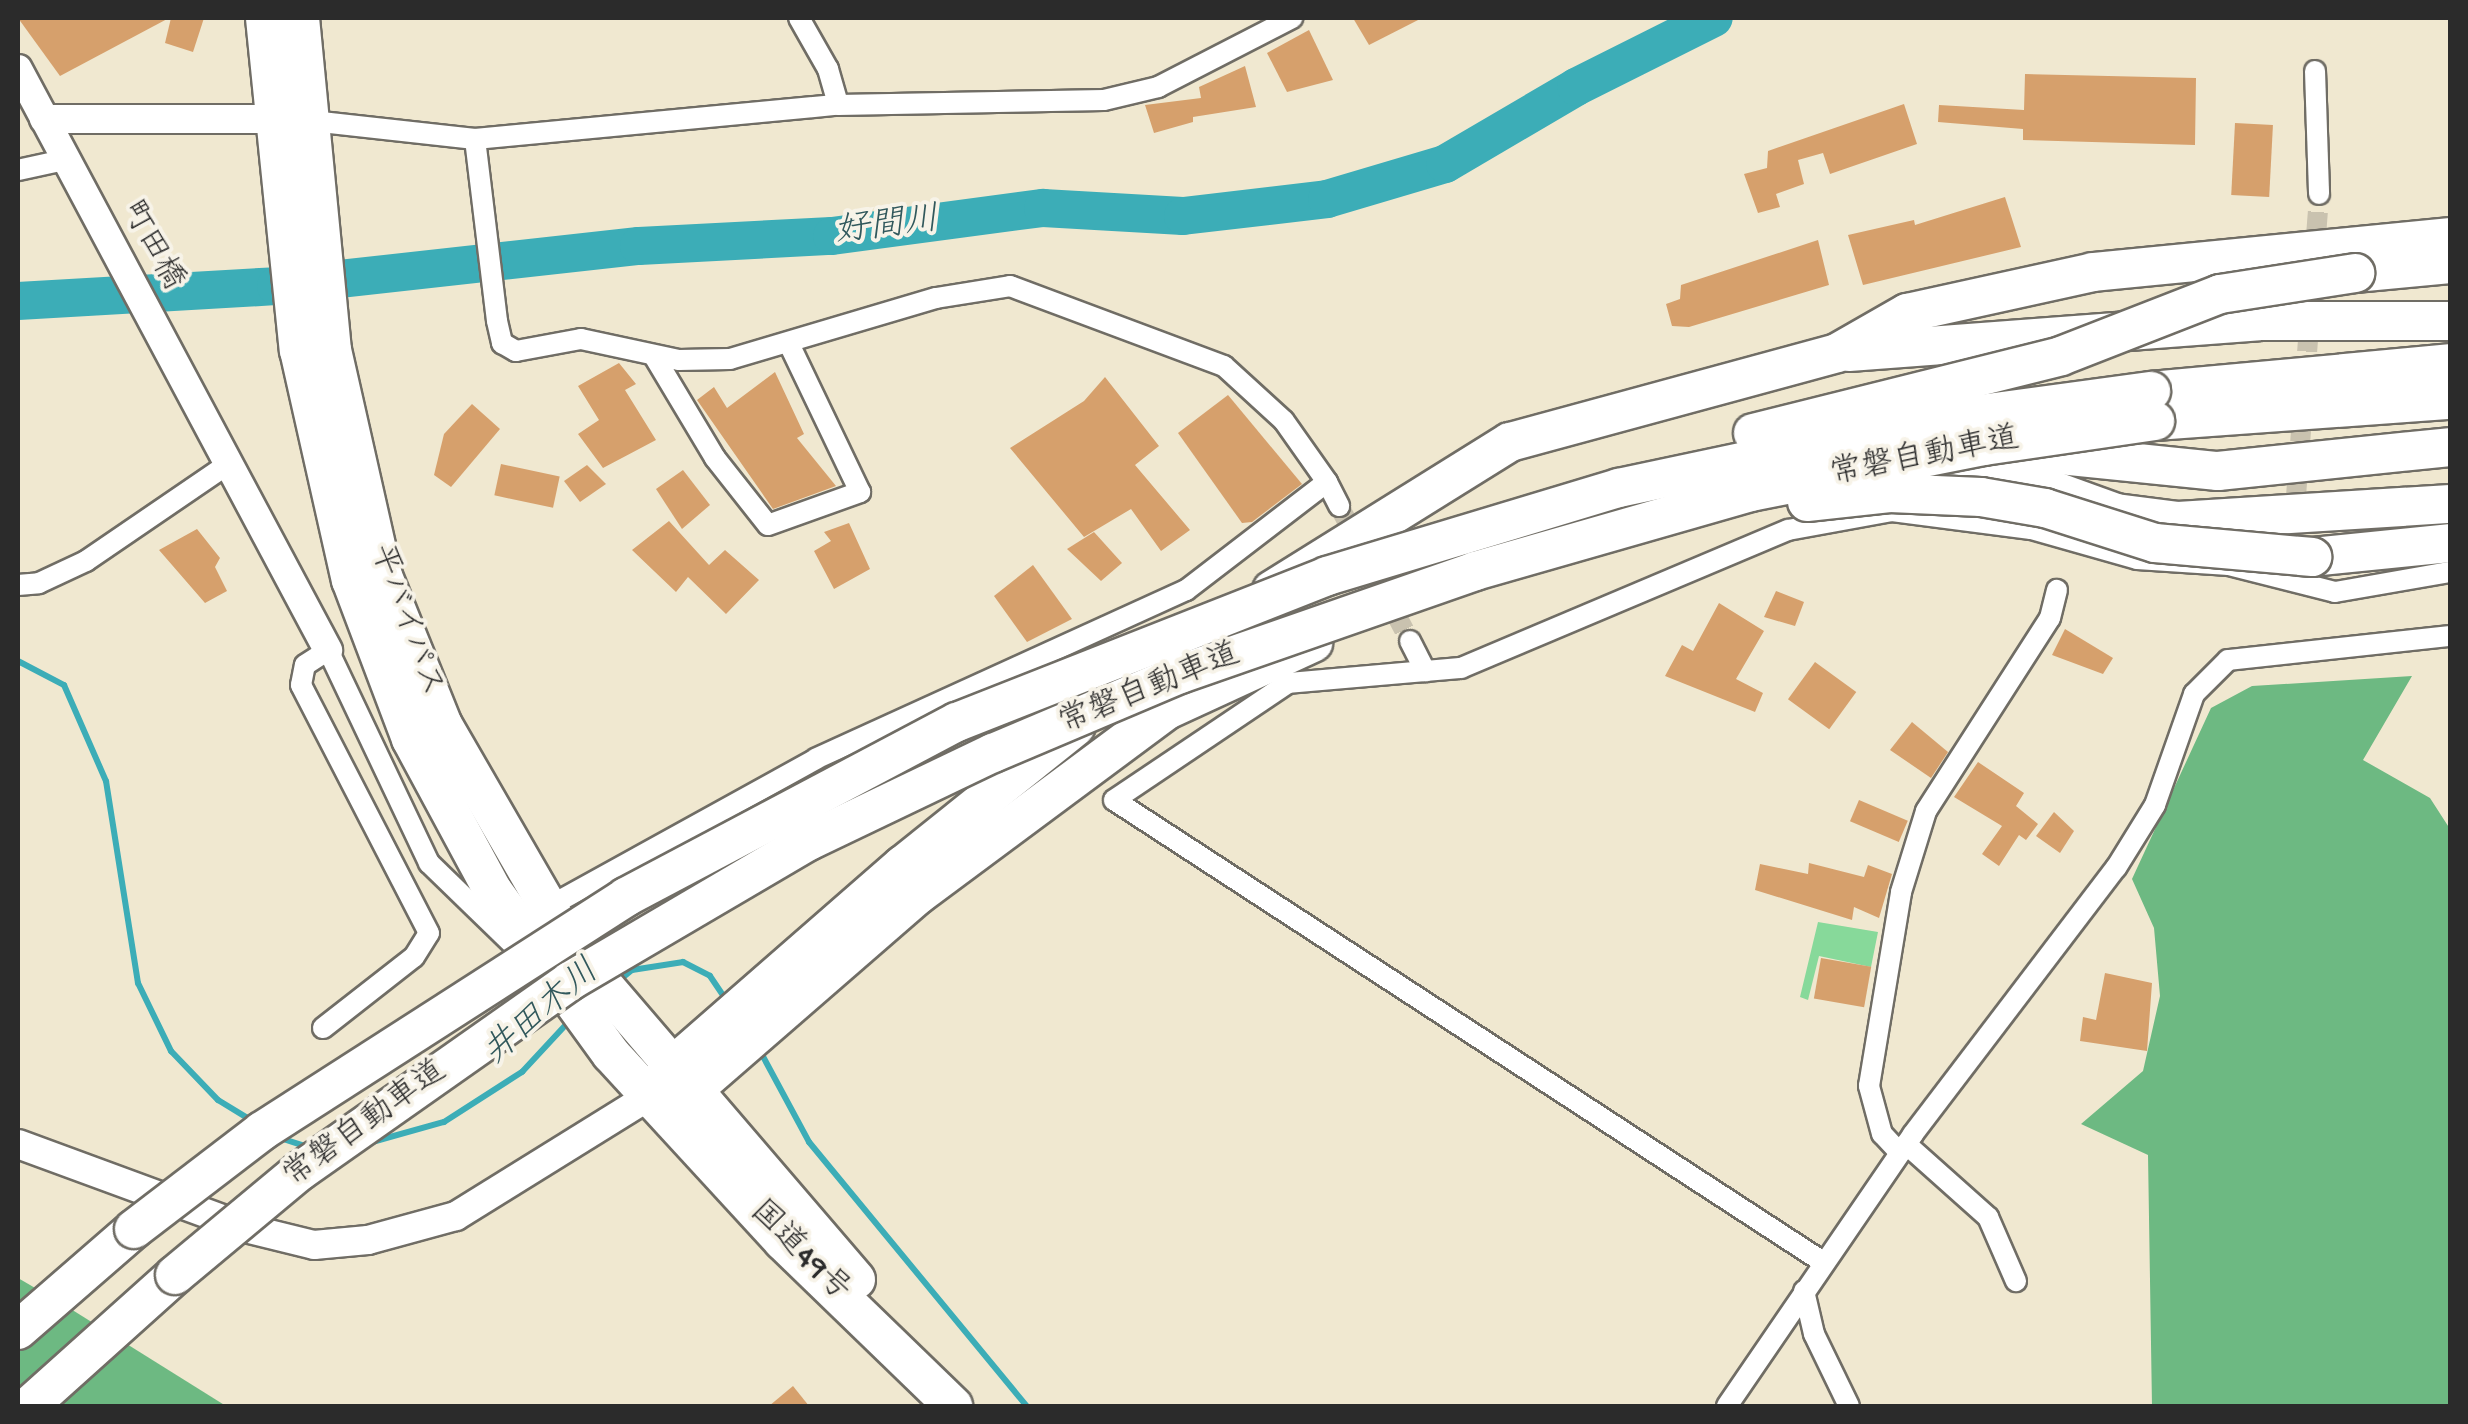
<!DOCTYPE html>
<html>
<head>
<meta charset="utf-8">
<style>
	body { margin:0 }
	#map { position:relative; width:2468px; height:1424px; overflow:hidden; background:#f0e8d0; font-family:"Gochi Hand","Klee One",sans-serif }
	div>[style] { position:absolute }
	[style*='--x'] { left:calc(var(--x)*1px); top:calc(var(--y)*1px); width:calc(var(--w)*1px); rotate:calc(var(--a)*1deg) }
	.green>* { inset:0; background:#87d99a }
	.forest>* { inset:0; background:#6db982 }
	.stream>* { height:6px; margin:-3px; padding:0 3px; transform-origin:3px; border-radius:3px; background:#3cadb7 }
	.river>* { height:38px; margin:-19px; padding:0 19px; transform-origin:19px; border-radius:19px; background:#3cadb7 }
	.building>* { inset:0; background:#d6a06c; transform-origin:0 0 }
	.street-tunnel>* { height:20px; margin-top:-10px; transform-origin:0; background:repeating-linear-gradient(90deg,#c9c2af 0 20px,transparent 0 30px) }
	.roads { filter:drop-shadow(2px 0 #706d65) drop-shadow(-2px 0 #706d65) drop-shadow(0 2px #706d65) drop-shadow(0 -2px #706d65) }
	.street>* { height:20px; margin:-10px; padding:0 10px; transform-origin:10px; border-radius:10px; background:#fff }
	.secondary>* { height:28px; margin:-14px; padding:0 14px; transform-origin:14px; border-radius:14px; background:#fff }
	.highway>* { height:38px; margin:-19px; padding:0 19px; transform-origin:19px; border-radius:19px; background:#fff }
	.bridges { filter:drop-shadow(2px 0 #706d65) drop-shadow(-2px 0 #706d65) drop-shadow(0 2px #706d65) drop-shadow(0 -2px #706d65) }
	.highway-bridge>* { height:38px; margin:-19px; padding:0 19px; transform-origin:19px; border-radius:19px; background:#fff }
	span { translate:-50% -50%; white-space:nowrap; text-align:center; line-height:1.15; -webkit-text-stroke:8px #f7f3e8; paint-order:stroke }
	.street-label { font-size:32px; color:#2b2b2b }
	.water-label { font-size:35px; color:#31585c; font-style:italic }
	.frame { position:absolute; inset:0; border:20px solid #2b2b2b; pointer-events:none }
</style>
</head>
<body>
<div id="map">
	<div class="green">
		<div style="clip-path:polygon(1818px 922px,1878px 932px,1871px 967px,1819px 956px,1808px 1000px,1800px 997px)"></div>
	</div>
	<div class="forest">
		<div style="clip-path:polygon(2412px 676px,2363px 760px,2430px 798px,2450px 829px,2450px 1406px,2152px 1406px,2148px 1155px,2081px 1124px,2143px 1071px,2160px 996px,2154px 928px,2132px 879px,2211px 708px,2252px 686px)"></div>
		<div style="clip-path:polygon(18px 1278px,66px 1306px,226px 1406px,18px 1406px)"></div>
	</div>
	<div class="stream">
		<div style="--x:1699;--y:18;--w:7;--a:82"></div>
		<div style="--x:18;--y:661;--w:52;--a:27.6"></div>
		<div style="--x:64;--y:685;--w:105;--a:66.4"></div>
		<div style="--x:106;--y:781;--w:205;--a:81"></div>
		<div style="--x:138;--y:983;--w:76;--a:64.1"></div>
		<div style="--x:171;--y:1051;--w:68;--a:46.2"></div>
		<div style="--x:218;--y:1100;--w:42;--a:31.4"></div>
		<div style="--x:616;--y:983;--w:21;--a:-39"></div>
		<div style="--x:632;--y:970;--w:52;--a:-8.9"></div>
		<div style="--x:683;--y:962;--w:30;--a:27"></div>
		<div style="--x:710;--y:976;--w:30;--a:56"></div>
		<div style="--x:759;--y:1049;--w:106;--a:61.7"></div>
		<div style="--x:809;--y:1142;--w:342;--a:50.5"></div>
		<div style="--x:277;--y:1137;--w:33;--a:18"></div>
		<div style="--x:365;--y:1144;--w:82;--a:-15.6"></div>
		<div style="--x:444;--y:1122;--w:93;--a:-32.7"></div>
		<div style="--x:522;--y:1072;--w:72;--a:-47.2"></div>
	</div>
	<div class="river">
		<div style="--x:18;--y:301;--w:258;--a:-3.3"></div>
		<div style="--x:276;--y:286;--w:365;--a:-6.3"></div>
		<div style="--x:639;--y:246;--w:193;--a:-3"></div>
		<div style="--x:832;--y:236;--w:213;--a:-7.6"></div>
		<div style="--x:1043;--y:208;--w:140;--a:3.3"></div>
		<div style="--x:1183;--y:216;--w:145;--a:-6.7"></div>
		<div style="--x:1327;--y:199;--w:123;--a:-16.5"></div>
		<div style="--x:1445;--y:164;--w:152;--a:-30.4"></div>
		<div style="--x:1576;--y:87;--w:154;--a:-26.6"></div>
	</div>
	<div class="building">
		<div style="clip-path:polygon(18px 18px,169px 18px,60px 76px)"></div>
		<div style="clip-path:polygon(171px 18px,204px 18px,193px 52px,165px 43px)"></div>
		<div style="clip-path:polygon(1353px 18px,1422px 18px,1369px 45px)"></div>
		<div style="clip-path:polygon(1309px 30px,1333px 80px,1287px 92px,1267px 53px)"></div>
		<div style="clip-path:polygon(1245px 66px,1256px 107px,1193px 117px,1193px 122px,1154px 133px,1145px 105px,1201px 98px,1199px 87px)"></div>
		<div style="clip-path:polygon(2025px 74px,2196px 78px,2195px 145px,2023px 140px,2023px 129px,1938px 122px,1939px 105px,2024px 110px)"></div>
		<div style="clip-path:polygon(1904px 104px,1917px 144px,1830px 174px,1823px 153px,1798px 160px,1804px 184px,1776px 194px,1780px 207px,1758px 213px,1744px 174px,1767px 168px,1768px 151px)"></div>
		<div style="left:2235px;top:123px;width:38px;height:72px;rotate:3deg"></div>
		<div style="clip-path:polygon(2005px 197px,2021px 247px,1863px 285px,1848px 235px,1914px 220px,1915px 225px)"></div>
		<div style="clip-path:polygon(1818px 240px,1829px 285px,1689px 327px,1672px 326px,1666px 304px,1680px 299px,1681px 285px)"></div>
		<div style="clip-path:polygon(619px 363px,636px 384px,625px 390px,656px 440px,603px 468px,578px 434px,599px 420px,578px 386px)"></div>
		<div style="clip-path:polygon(775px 372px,804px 434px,797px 438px,836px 486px,773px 509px,697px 400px,714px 387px,727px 408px)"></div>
		<div style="clip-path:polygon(1105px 377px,1159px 446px,1135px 465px,1190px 530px,1161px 551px,1131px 509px,1084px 537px,1010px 448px,1084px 401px)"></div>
		<div style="clip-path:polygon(1228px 395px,1302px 484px,1252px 522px,1242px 523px,1178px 433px)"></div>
		<div style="clip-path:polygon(472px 404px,500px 429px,451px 487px,434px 475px,444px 434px)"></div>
		<div style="left:501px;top:464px;width:60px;height:32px;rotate:12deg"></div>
		<div style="clip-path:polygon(587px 465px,606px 484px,580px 502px,564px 481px)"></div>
		<div style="clip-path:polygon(683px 470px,710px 505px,682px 529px,656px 489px)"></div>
		<div style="clip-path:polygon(669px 521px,709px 565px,725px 550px,759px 580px,726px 614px,688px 577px,676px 592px,632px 550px)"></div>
		<div style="clip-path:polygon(849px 523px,870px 569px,834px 589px,814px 551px,831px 541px,824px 532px)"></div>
		<div style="clip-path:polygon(197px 529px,220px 558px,215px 567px,227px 591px,205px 603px,159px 550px)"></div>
		<div style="clip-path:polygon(1094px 532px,1122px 563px,1101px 581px,1067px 549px)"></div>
		<div style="clip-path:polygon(1033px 565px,1072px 619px,1027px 642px,994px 596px)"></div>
		<div style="clip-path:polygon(1776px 591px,1804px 602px,1795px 626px,1764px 617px)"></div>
		<div style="clip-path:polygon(1719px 603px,1764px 631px,1736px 679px,1763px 693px,1755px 712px,1665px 676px,1682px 645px,1693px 651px)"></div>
		<div style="clip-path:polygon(2065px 629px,2113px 658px,2103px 674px,2052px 655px)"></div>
		<div style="left:1815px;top:662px;width:51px;height:46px;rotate:36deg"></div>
		<div style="clip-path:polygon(1912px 722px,1948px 752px,1931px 778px,1890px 750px)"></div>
		<div style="clip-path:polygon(1978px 762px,2024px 793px,2016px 806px,2038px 824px,2026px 840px,2019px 835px,1999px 866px,1982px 854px,2002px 826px,1954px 797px)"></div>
		<div style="left:1859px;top:800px;width:53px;height:23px;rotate:23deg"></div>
		<div style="clip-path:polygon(2054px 812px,2074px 831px,2060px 853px,2036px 836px)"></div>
		<div style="clip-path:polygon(1809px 863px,1864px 877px,1868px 865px,1892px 874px,1879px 918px,1854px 907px,1852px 920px,1755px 890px,1760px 864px,1808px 874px)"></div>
		<div style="left:1821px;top:958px;width:51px;height:41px;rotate:10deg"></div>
		<div style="clip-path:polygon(2105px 973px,2152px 983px,2147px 1051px,2080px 1041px,2083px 1017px,2096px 1020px)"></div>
		<div style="clip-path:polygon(793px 1386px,809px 1406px,769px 1406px)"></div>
	</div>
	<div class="street-tunnel">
		<div style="--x:1339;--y:506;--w:153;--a:62.3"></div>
		<div style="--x:2291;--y:561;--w:368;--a:-85.6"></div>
	</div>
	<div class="roads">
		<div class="street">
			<div style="--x:799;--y:18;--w:59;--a:60.4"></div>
			<div style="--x:828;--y:69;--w:37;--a:74"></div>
			<div style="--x:2315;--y:71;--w:123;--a:88.1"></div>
			<div style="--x:312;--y:121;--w:164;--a:6.3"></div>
			<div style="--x:475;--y:139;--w:365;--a:-5.4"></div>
			<div style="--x:838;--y:105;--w:266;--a:-1.1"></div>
			<div style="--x:1104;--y:100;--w:56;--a:-13.5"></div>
			<div style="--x:1158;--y:87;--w:151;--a:-27.2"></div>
			<div style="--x:475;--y:139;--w:183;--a:83.1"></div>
			<div style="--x:497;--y:321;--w:23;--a:77"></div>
			<div style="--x:502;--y:343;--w:16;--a:30"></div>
			<div style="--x:516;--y:351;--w:66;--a:-10.5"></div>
			<div style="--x:581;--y:339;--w:100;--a:12.1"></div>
			<div style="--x:679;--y:360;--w:51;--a:-1.1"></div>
			<div style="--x:730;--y:359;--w:215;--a:-16.5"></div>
			<div style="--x:936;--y:298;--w:75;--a:-9.2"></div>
			<div style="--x:1010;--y:286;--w:228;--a:20.5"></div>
			<div style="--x:1224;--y:366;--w:81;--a:42.5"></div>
			<div style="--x:1284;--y:421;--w:75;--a:54.8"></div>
			<div style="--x:1327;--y:482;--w:178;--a:142.5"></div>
			<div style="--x:1186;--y:590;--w:407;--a:155.5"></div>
			<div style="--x:816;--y:759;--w:308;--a:151.1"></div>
			<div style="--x:18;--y:170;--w:47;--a:-12.3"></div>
			<div style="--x:654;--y:356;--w:119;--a:59.1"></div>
			<div style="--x:715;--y:458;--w:85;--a:51.7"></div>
			<div style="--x:768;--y:525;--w:98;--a:-19.7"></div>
			<div style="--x:860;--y:492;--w:162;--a:-115.6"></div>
			<div style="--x:1327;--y:482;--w:27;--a:63"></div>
			<div style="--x:18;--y:585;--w:21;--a:-5"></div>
			<div style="--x:39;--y:583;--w:52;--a:-25.1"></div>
			<div style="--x:86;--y:561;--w:176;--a:-34.3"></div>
			<div style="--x:1410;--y:641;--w:34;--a:63"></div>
			<div style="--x:323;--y:1028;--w:115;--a:-38"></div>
			<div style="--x:414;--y:957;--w:28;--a:-58"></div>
			<div style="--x:429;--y:933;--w:279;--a:-117.3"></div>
			<div style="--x:301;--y:685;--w:20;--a:-79"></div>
			<div style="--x:305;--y:665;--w:27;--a:-33"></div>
			<div style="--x:328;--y:650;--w:236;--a:64.6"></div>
			<div style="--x:429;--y:863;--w:134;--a:44.1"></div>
			<div style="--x:1906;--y:1144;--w:110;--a:41.7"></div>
			<div style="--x:1988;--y:1217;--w:70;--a:66.4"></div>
			<div style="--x:1900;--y:1153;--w:26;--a:-133"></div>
			<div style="--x:1882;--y:1134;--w:50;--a:-105.2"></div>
			<div style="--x:1869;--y:1086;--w:197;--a:-80.6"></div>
			<div style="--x:1901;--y:892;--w:85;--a:-72.8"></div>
			<div style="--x:1926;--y:811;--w:229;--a:-57.3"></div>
			<div style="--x:2050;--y:618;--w:29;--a:-76"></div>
			<div style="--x:1823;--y:1262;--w:846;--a:-146.91"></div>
			<div style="--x:1114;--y:800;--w:210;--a:-33.9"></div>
			<div style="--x:1288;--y:683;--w:174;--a:-5"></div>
			<div style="--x:1461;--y:668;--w:355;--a:-22.9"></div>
			<div style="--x:1788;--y:530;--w:106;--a:-10.4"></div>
			<div style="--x:1892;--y:511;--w:140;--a:7.4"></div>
			<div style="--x:2031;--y:529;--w:110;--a:15.8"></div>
			<div style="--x:2137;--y:559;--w:92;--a:3.7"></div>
			<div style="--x:2229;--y:565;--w:109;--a:14.3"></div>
			<div style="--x:2335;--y:592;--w:117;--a:-9.9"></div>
			<div style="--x:1804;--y:1291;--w:44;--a:76.9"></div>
			<div style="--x:1814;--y:1334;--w:80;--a:64.1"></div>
			<div style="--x:1727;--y:1406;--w:330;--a:-55.6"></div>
			<div style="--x:1913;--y:1134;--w:335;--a:-52.7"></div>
			<div style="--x:2116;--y:868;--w:74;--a:-58.2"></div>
			<div style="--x:2155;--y:805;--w:118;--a:-70.6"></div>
			<div style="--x:2194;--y:694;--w:48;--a:-45"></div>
			<div style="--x:2228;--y:660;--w:223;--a:-6.2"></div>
		</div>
		<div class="secondary">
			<div style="--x:18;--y:69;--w:659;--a:61.92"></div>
			<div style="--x:44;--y:119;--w:249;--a:0"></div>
			<div style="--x:18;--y:1144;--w:246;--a:20.2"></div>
			<div style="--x:249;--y:1229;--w:67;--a:13.8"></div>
			<div style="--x:314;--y:1245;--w:54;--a:-5.3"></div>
			<div style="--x:368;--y:1240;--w:91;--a:-15.3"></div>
			<div style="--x:456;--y:1216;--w:229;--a:-31.8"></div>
		</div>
		<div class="highway">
			<div style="--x:265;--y:18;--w:334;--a:84.2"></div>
			<div style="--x:299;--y:350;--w:236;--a:77.3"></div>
			<div style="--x:351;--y:580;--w:170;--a:69.3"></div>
			<div style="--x:411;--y:739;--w:173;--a:61.7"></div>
			<div style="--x:493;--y:891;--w:201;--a:54.1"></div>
			<div style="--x:611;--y:1054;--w:254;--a:47.4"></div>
			<div style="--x:783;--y:1241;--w:237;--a:44.1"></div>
			<div style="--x:300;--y:18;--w:334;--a:84.5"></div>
			<div style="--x:332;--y:350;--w:232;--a:77.3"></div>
			<div style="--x:383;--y:576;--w:161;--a:68.1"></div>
			<div style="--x:443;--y:725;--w:256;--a:60"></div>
			<div style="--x:571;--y:947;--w:438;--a:49.4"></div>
			<div style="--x:2355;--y:273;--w:95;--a:-5.4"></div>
			<div style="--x:1849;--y:352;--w:411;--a:-4.3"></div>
			<div style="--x:2259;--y:321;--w:191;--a:0"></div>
			<div style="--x:2151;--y:391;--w:300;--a:-5.3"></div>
			<div style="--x:2155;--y:421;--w:296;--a:-4.1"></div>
			<div style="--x:2001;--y:449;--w:218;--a:5.8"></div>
			<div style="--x:2218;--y:471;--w:233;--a:-5.9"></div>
			<div style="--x:1918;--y:459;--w:103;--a:10.7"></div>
			<div style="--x:2019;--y:478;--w:103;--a:19.8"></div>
			<div style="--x:2116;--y:513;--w:63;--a:7.4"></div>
			<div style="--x:2178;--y:521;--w:273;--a:-3.6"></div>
			<div style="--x:2312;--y:557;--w:139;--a:-5.8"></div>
			<div style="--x:1272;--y:590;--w:280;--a:-31.9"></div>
			<div style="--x:1510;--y:442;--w:339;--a:-15.2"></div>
			<div style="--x:1837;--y:353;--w:81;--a:-29.7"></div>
			<div style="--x:1907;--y:313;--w:190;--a:-12.4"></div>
			<div style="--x:2093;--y:272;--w:359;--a:-5.6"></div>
			<div style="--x:651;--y:1095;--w:33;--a:-55"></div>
			<div style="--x:670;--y:1068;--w:309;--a:-41.1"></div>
			<div style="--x:903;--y:865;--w:221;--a:-38.7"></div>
			<div style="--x:651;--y:1095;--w:40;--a:-4.3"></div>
			<div style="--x:691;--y:1092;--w:301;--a:-41"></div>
			<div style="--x:918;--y:895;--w:310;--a:-36.6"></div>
			<div style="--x:1167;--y:710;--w:161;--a:-24.7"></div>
			<div style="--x:18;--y:1330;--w:154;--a:-41"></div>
			<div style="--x:29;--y:1406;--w:196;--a:-41.9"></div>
		</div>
	</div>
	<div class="bridges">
		<div class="highway-bridge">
			<div style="--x:1753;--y:433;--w:317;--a:-14"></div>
			<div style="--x:2061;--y:356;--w:171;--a:-21.3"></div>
			<div style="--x:2220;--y:294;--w:137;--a:-8.8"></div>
			<div style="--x:1807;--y:502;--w:83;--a:-6.2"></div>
			<div style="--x:1890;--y:493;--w:91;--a:2.5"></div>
			<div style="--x:1981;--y:497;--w:65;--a:9.8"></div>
			<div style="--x:2045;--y:508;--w:115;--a:17.7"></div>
			<div style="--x:2155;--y:543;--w:158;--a:5.1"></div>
			<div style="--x:134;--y:1229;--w:161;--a:-37.4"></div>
			<div style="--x:262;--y:1131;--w:433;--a:-32.7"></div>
			<div style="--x:626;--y:897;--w:374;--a:-27.9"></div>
			<div style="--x:957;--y:722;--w:398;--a:-21.5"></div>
			<div style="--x:1327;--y:576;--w:305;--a:-16.8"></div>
			<div style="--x:1619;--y:488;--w:332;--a:-12"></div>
			<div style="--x:1944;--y:419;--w:209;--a:-7.7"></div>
			<div style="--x:175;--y:1275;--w:163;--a:-39.8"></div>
			<div style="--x:300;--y:1171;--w:330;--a:-35.1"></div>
			<div style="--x:570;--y:981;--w:277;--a:-30.4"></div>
			<div style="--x:809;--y:841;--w:204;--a:-25.6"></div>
			<div style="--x:993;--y:753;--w:203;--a:-22.9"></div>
			<div style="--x:1180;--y:674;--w:312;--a:-19.2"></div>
			<div style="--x:1475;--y:571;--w:287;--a:-16"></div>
			<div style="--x:1751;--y:492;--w:237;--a:-11.2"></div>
			<div style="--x:1984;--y:446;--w:173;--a:-8.3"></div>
		</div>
	</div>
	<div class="street-label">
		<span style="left:151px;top:246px;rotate:61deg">町田橋</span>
		<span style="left:1925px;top:458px;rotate:-11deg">常磐自動車道</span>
		<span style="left:405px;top:621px;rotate:70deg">平バイパス</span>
		<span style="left:1150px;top:690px;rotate:-22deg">常磐自動車道</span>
		<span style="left:366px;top:1125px;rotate:-36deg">常磐自動車道</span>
		<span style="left:799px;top:1252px;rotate:45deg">国道49号</span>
	</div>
	<div class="water-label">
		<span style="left:887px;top:228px;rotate:-7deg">好間川</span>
		<span style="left:543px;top:1014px;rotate:-41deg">井田木川</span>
	</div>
	<div class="frame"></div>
</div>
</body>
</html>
